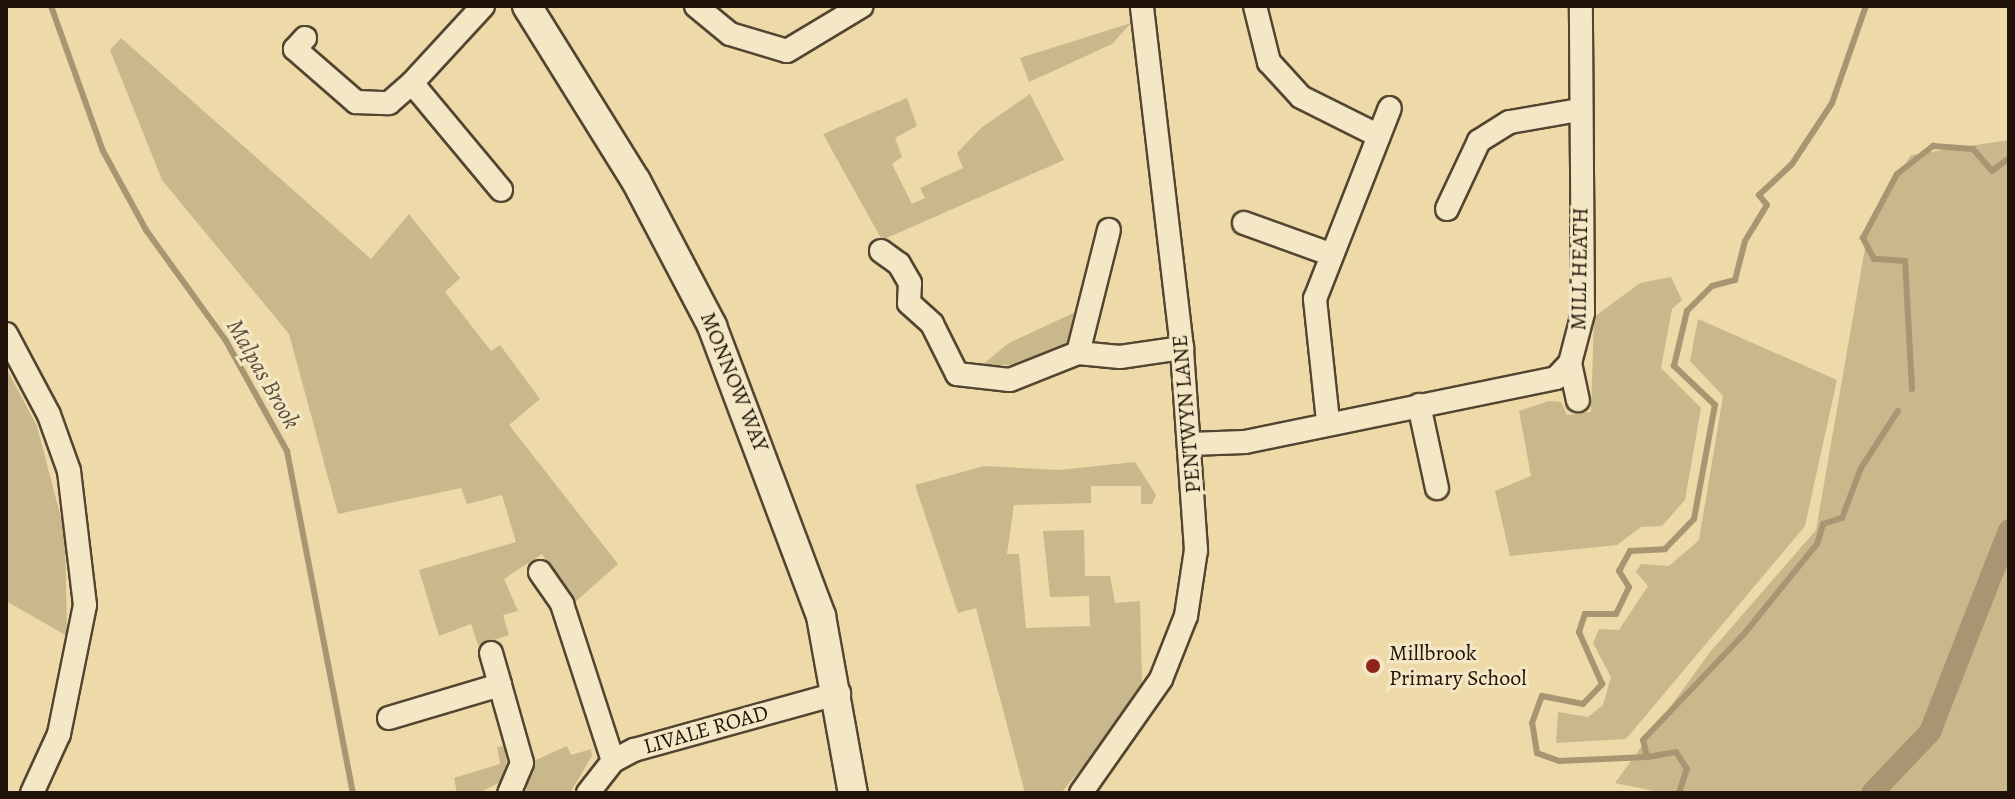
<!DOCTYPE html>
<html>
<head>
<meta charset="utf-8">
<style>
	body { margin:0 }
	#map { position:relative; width:2015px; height:799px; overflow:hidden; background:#eddaa8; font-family:Alegreya,serif }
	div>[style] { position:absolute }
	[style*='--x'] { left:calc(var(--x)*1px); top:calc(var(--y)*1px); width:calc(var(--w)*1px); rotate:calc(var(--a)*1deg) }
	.green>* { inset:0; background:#cab88d }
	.stream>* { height:6px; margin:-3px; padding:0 3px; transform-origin:3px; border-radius:3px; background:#a89672 }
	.canal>* { height:22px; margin:-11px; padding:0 11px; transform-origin:11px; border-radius:11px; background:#a89672 }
	.roads { filter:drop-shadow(2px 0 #544531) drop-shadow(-2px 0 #544531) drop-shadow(0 2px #544531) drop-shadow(0 -2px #544531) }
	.minor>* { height:22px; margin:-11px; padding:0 11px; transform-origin:11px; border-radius:11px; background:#f3e7c6 }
	.tertiary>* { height:28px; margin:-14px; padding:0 14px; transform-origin:14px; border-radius:14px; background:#f3e7c6 }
	.dots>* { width:22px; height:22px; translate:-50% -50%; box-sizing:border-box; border:4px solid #f3e7c6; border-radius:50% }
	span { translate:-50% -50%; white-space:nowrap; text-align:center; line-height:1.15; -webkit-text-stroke:6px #f3e7c6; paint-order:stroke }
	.street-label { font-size:22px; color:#211309 }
	.poi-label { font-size:22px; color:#211309 }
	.left { translate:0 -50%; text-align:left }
	.water-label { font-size:24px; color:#5e4e38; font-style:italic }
	.frame { position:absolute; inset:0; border:8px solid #211309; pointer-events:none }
</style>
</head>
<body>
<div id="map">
	<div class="green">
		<div style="clip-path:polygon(1131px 23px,1112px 44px,1029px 82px,1020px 58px)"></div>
		<div style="clip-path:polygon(121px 38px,371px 259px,409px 214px,460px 278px,445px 292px,491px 351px,500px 345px,540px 399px,509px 425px,618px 564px,574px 603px,542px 554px,504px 579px,518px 611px,503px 615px,509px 635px,478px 645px,471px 624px,439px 636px,419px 570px,516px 542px,502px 495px,467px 504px,461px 488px,338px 514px,289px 334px,162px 180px,110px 50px)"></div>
		<div style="clip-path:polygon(1030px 94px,1064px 160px,882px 240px,823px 134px,907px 98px,917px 126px,895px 138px,902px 157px,892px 164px,912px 204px,925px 198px,920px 188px,963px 168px,957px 153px,981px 128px)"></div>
		<div style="clip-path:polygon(2009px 140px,2009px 793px,1664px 793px,1615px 783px,1710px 652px,1816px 530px,1869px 225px,1911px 155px)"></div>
		<div style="clip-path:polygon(1671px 277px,1682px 300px,1672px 309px,1661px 368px,1701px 408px,1685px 500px,1662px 526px,1641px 527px,1617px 545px,1510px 556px,1495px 491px,1531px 476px,1519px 411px,1549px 401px,1561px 402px,1567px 415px,1591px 412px,1594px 317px,1640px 283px)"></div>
		<div style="clip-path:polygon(1082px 309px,1066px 349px,1036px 365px,982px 365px,1009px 343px)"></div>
		<div style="clip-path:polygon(1698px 319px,1837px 380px,1805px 526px,1626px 739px,1556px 743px,1558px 712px,1588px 717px,1603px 705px,1611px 677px,1593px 643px,1599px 629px,1619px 630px,1648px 586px,1636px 572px,1641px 564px,1669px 566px,1699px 540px,1723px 396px,1690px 361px)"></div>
		<div style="clip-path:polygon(6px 368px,37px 426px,65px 533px,67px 636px,6px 601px)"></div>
		<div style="clip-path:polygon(1135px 462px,1156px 495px,1152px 504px,1141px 504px,1141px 486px,1091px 486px,1091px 503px,1014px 505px,1007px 554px,1019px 554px,1026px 628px,1090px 626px,1089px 596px,1050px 597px,1043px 531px,1084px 530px,1085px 576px,1110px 576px,1115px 603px,1140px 601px,1142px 682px,1131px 709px,1061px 793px,1025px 793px,976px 608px,958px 613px,915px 485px,984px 466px,1059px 470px)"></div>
		<div style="clip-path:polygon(505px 746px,508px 778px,479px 793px,457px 793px,454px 778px,500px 764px,497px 747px)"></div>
		<div style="clip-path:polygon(567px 746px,571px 755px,591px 749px,592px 756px,570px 793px,526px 793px,529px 763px)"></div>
	</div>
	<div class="stream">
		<div style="--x:51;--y:6;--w:154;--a:70.3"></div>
		<div style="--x:103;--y:151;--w:90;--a:61.4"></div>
		<div style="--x:146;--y:230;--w:137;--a:54.2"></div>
		<div style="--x:226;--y:341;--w:126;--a:61"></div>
		<div style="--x:287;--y:451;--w:348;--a:79.1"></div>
		<div style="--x:1912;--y:389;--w:128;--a:-93.1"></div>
		<div style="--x:1905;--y:261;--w:31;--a:-176"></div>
		<div style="--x:1874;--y:259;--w:24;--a:-118"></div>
		<div style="--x:1863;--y:238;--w:72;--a:-62"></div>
		<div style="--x:1897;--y:174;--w:46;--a:-37.9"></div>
		<div style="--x:1933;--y:146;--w:40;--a:4.3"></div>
		<div style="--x:1973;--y:149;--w:29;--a:49"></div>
		<div style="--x:1992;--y:171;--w:21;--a:-37"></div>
		<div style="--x:1647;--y:757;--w:88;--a:177.4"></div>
		<div style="--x:1559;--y:761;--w:23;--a:-160"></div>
		<div style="--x:1537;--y:753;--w:30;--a:-99"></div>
		<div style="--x:1532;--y:723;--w:29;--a:-70"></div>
		<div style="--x:1542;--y:696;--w:42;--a:11"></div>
		<div style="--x:1583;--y:704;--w:28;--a:-46"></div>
		<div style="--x:1602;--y:684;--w:57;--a:-113.9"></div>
		<div style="--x:1579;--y:632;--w:19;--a:-72"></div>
		<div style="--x:1585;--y:614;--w:31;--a:0"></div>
		<div style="--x:1616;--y:614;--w:30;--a:-64"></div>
		<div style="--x:1629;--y:587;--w:19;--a:-122"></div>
		<div style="--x:1619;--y:571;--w:23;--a:-61"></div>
		<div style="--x:1630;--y:551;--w:35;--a:-3"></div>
		<div style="--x:1665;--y:549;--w:42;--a:-46"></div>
		<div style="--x:1694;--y:519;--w:116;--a:-79.6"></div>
		<div style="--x:1715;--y:405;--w:57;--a:-136.4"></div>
		<div style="--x:1674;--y:366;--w:57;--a:-76.7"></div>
		<div style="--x:1687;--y:311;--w:35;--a:-45"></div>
		<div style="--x:1712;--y:286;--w:24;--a:-15"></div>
		<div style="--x:1735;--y:280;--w:40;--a:-75.6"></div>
		<div style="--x:1745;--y:241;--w:42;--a:-58.6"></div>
		<div style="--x:1767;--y:205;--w:13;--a:-129"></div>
		<div style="--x:1759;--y:195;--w:45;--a:-43.2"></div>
		<div style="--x:1792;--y:164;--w:73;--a:-56.7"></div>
		<div style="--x:1832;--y:103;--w:103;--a:-70.7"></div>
		<div style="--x:1679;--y:793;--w:25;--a:-72"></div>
		<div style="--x:1687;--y:769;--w:20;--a:-123"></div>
		<div style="--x:1676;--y:752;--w:29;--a:170"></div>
		<div style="--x:1647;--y:757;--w:17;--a:-103"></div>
		<div style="--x:1643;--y:740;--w:146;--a:-46.4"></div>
		<div style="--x:1744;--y:634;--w:116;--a:-51"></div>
		<div style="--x:1817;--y:544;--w:21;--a:-73"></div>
		<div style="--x:1823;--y:524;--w:20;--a:-18"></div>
		<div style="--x:1842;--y:518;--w:53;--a:-69.2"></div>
		<div style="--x:1861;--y:468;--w:68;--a:-57"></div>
	</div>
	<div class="canal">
		<div style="--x:1872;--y:793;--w:84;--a:-46.4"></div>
		<div style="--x:1930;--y:732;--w:217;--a:-68.6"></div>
	</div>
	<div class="roads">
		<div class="minor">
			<div style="--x:483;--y:6;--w:105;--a:132.7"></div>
			<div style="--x:412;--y:83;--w:139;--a:50.2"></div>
			<div style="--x:696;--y:6;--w:44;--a:39.5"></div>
			<div style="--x:730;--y:34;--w:59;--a:16.6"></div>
			<div style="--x:787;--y:51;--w:87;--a:-31"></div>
			<div style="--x:1255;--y:6;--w:58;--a:76"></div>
			<div style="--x:1269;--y:62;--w:47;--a:47.6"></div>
			<div style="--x:1301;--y:97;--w:87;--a:26.6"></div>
			<div style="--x:305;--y:38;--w:15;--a:132"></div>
			<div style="--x:295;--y:49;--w:81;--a:41"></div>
			<div style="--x:356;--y:102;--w:33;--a:2"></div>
			<div style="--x:389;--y:103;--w:30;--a:-41"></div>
			<div style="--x:1447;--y:209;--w:75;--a:-64.8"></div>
			<div style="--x:1479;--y:141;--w:36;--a:-32"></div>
			<div style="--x:1510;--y:122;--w:70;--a:-9.9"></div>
			<div style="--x:1244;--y:223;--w:88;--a:19.9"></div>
			<div style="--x:881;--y:251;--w:22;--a:36"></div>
			<div style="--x:899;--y:264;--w:22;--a:60"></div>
			<div style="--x:910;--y:283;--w:20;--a:93"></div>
			<div style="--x:909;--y:303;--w:31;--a:42"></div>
			<div style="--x:932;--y:324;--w:56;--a:63.4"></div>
			<div style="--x:957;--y:374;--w:53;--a:6.5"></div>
			<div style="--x:1010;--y:380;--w:73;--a:-21.7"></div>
			<div style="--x:1078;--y:353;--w:42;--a:5.4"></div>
			<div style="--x:1120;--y:357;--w:63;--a:-8.3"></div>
			<div style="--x:6;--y:334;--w:92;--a:62"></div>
			<div style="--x:49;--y:415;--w:59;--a:70.3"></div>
			<div style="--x:69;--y:471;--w:135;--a:83.2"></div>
			<div style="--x:85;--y:605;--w:132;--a:101.4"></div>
			<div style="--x:59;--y:734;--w:65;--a:114.6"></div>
			<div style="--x:1078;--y:353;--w:127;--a:-75.9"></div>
			<div style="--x:1570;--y:363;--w:38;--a:78"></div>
			<div style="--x:1419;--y:405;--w:85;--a:77.8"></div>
			<div style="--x:1328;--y:421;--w:123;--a:-96.1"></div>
			<div style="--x:1315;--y:299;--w:205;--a:-68.6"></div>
			<div style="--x:1190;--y:444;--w:55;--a:-2.1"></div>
			<div style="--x:1245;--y:442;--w:318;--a:-11.6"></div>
			<div style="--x:1556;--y:378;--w:21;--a:-47"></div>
			<div style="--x:1570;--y:363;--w:52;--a:-75.4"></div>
			<div style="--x:1583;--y:313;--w:307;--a:-90.4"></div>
			<div style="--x:540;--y:572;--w:39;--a:55"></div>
			<div style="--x:562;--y:604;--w:165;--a:72"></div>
			<div style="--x:491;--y:653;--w:33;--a:74"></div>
			<div style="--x:389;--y:718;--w:116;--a:-16.6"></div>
			<div style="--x:500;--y:685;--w:81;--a:74.2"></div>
			<div style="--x:522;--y:763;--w:33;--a:113"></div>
			<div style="--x:588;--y:793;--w:41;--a:-52"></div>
			<div style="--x:613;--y:761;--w:24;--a:-28"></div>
			<div style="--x:634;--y:750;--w:213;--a:-15.5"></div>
			<div style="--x:1081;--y:793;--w:139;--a:-54.9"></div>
			<div style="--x:1161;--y:679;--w:68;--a:-68.4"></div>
			<div style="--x:1186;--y:616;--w:67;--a:-81.4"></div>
			<div style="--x:1196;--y:550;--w:202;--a:-94"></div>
			<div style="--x:1182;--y:348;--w:344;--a:-96.7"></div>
		</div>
		<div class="tertiary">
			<div style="--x:527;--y:6;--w:206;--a:58.1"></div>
			<div style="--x:636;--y:181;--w:164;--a:62.3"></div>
			<div style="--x:712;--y:326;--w:310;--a:69.4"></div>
			<div style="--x:821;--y:616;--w:180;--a:79.8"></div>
		</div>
	</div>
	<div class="dots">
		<div style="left:1373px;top:666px;background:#8f2418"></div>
	</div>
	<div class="street-label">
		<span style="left:1580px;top:269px;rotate:-89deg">MILL HEATH</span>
		<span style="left:734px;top:382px;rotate:68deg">MONNOW WAY</span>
		<span style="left:1187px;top:414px;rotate:-95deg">PENTWYN LANE</span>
		<span style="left:706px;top:730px;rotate:-16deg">LIVALE ROAD</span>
	</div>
	<div class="poi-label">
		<span class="left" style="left:1389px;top:666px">Millbrook<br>Primary School</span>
	</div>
	<div class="water-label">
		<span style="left:263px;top:374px;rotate:60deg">Malpas Brook</span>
	</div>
	<div class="frame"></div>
</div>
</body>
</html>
